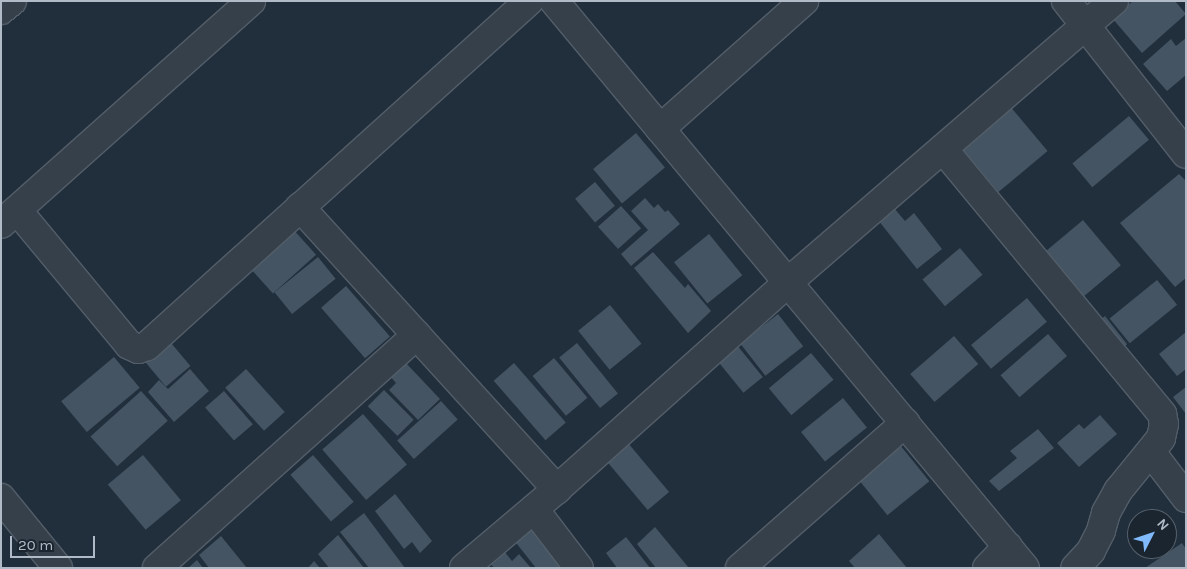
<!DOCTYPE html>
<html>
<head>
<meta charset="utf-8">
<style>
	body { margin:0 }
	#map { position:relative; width:1187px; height:569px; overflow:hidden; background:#212e3b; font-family:Karla,sans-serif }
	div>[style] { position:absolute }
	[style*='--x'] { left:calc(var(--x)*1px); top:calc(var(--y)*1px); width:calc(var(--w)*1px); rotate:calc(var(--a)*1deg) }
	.building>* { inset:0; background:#445462; transform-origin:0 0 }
	.roads { filter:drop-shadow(1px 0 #535e69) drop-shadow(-1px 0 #535e69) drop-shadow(0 1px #535e69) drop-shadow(0 -1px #535e69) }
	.street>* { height:28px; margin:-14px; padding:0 14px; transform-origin:14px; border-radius:14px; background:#35404b }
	span { translate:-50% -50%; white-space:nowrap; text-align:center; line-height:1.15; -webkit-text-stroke:4px #1a2530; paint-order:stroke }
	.frame { position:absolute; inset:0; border:2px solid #b0bbc7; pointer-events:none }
	.north { position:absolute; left:1127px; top:509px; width:50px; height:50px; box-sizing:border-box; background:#1a2530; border:1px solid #56616c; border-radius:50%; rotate:49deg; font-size:14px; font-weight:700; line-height:20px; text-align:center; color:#b0bbc7 }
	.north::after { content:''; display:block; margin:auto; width:18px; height:22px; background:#80bafc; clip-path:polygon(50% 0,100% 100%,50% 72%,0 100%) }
	.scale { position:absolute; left:10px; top:536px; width:85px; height:22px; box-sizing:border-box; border:2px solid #b0bbc7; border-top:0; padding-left:6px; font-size:15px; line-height:18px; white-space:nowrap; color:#b0bbc7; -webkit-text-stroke:4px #1a2530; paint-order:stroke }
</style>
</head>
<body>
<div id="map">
	<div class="building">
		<div style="clip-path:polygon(1133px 1px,1175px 1px,1186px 14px,1142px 53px,1112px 18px)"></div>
		<div style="clip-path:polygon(1186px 38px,1186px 75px,1167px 91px,1143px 64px,1171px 39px,1176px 46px)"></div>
		<div style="left:1009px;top:105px;width:60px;height:64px;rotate:50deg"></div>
		<div style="left:1129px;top:116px;width:31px;height:74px;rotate:50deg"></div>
		<div style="left:636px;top:133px;width:45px;height:56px;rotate:50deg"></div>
		<div style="clip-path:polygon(1179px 174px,1186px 181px,1186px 278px,1175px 287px,1120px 223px)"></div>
		<div style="left:595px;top:182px;width:31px;height:26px;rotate:50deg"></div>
		<div style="clip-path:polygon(645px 198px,654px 208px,658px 204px,665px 212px,668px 210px,680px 224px,631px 266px,621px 254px,648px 230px,631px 211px)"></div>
		<div style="left:621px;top:206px;width:30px;height:31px;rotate:48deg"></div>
		<div style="clip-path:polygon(894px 208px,905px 221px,914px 213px,942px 249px,917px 269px,878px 220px)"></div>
		<div style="left:1083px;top:220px;width:59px;height:60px;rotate:50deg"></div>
		<div style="left:292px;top:228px;width:36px;height:58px;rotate:48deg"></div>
		<div style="left:709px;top:234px;width:53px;height:45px;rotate:51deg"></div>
		<div style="left:960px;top:248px;width:35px;height:49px;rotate:50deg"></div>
		<div style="clip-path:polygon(653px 252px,685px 288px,688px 284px,711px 311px,688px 333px,634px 268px)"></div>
		<div style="left:318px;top:257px;width:28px;height:56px;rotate:51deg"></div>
		<div style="left:1157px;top:280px;width:32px;height:61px;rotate:51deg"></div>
		<div style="left:346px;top:286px;width:67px;height:33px;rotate:49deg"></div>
		<div style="left:1027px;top:298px;width:31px;height:73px;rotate:50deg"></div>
		<div style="left:610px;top:305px;width:50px;height:41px;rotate:51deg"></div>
		<div style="left:778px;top:314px;width:41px;height:48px;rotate:52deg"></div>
		<div style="left:1105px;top:316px;width:36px;height:15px;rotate:52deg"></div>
		<div style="clip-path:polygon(1186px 332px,1186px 369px,1177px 376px,1159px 354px)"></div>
		<div style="left:1048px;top:334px;width:29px;height:63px;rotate:49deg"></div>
		<div style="left:954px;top:336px;width:37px;height:58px;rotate:49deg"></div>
		<div style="left:166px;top:337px;width:38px;height:32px;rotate:50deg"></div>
		<div style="left:732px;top:339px;width:49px;height:25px;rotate:51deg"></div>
		<div style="left:577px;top:343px;width:65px;height:23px;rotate:51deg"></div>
		<div style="left:811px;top:353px;width:35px;height:55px;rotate:50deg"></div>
		<div style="left:114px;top:357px;width:40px;height:69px;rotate:50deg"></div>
		<div style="left:554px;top:358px;width:52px;height:28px;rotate:50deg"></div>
		<div style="clip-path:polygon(405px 362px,440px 399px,418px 420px,389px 390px,396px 383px,389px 375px)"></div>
		<div style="left:514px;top:363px;width:79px;height:27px;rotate:49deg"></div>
		<div style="clip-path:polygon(190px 369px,209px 391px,174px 422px,148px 392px,159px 380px,168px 389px)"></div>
		<div style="left:246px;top:369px;width:58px;height:28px;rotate:48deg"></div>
		<div style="clip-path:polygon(1186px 387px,1186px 414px,1173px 397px)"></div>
		<div style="left:384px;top:390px;width:42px;height:23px;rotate:45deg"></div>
		<div style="left:141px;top:391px;width:40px;height:68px;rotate:48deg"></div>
		<div style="left:224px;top:391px;width:44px;height:25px;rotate:49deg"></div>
		<div style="left:843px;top:398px;width:38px;height:54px;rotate:51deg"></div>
		<div style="left:441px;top:401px;width:25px;height:59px;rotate:48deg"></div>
		<div style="left:363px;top:414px;width:67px;height:54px;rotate:49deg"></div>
		<div style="clip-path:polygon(1100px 415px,1117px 434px,1079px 467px,1057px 443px,1079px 424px,1084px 429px)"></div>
		<div style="clip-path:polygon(1038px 429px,1054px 448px,999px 491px,989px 481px,1017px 458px,1010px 451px)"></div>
		<div style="left:896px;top:440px;width:53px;height:54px;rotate:51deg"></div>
		<div style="left:628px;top:443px;width:64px;height:28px;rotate:50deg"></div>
		<div style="left:143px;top:455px;width:59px;height:46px;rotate:50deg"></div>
		<div style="left:313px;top:455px;width:62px;height:30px;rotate:49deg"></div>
		<div style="clip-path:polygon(395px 494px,432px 541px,420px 553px,412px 542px,404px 549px,375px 511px)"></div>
		<div style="clip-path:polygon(364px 513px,405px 568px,369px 568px,340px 532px)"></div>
		<div style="clip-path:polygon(532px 515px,574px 568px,536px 568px,509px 534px)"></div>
		<div style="clip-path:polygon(655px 527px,689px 568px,656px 568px,637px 544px)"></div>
		<div style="clip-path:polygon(879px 534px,907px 568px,855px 568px,849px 561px)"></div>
		<div style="clip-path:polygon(338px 535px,364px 568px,329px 568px,318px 554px)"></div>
		<div style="clip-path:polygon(221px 536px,247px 568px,209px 568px,199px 555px)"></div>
		<div style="clip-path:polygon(626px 537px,650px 568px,617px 568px,606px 553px)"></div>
		<div style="clip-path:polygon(1182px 543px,1186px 549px,1186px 568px,1145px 568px)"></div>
		<div style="clip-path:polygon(500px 546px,512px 561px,519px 554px,531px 568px,494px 568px,486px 558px)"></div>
		<div style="clip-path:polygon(197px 560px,203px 568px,188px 568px)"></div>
		<div style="clip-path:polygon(314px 561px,320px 568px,308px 568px)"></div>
	</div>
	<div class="roads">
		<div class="street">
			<div style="--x:554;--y:1;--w:737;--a:50.28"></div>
			<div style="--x:1066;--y:1;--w:194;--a:51.9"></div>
			<div style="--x:1;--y:10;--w:14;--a:-39"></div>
			<div style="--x:660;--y:129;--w:193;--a:-41.6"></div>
			<div style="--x:943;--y:149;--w:344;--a:50.4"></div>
			<div style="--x:1162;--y:414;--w:10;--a:79"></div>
			<div style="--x:1164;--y:424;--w:14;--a:102"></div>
			<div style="--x:1161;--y:438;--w:68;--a:129.1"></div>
			<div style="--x:1118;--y:491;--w:25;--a:119"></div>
			<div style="--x:1106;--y:513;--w:19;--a:106"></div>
			<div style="--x:1101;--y:531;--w:22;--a:117"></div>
			<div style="--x:1091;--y:551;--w:23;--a:133"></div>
			<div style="--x:300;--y:207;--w:382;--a:47.7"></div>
			<div style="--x:17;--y:210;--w:175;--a:50.3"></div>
			<div style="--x:129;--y:345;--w:10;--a:24"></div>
			<div style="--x:138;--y:349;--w:9;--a:-18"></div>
			<div style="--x:147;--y:346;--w:515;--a:-42.09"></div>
			<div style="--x:1;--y:224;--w:335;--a:-41.7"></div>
			<div style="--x:1161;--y:438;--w:17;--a:126"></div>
			<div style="--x:1151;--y:452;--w:58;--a:52.7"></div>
			<div style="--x:1;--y:498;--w:90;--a:50.8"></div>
			<div style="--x:534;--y:509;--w:74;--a:52.7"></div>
			<div style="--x:157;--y:568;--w:349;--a:-41.9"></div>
			<div style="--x:464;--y:568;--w:122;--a:-40.3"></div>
			<div style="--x:557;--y:489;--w:309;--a:-41.8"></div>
			<div style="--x:787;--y:283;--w:432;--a:-40.8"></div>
			<div style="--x:740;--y:568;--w:220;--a:-41.3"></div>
			<div style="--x:987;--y:568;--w:30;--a:-46"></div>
		</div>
	</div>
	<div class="frame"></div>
	<div class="north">N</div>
	<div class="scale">20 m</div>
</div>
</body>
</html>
